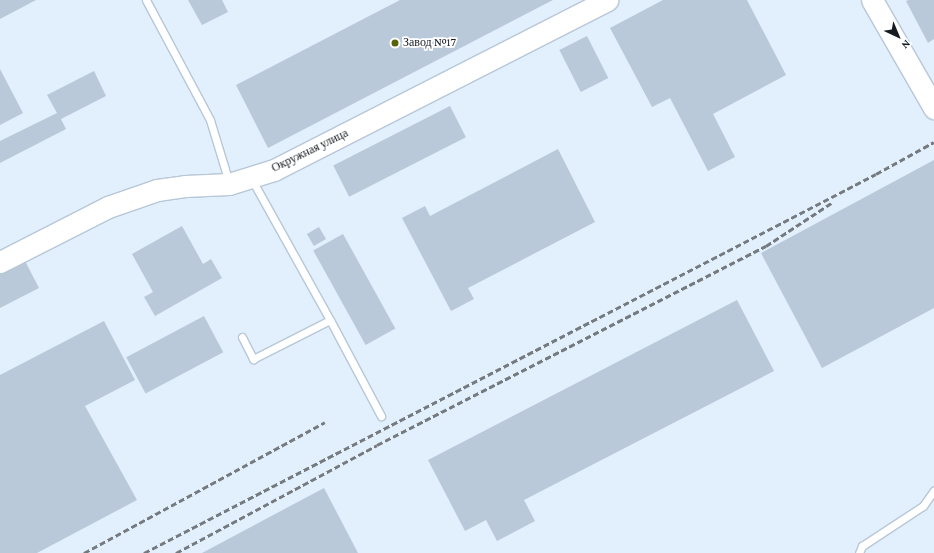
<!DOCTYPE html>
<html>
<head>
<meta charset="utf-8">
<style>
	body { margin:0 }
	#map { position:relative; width:934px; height:553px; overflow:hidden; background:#f5f9fc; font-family:"Crimson Pro",serif }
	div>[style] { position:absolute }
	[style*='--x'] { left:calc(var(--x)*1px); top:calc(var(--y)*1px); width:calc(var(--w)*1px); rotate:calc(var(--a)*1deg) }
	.built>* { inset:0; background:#e2effd; transform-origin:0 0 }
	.building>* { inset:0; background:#b9c9d9; transform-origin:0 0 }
	.roads { filter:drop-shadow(1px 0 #b7c7d7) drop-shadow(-1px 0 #b7c7d7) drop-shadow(0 1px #b7c7d7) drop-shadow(0 -1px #b7c7d7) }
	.lane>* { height:7px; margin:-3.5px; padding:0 3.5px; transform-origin:3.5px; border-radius:3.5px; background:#fff }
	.secondary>* { height:21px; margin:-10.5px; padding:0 10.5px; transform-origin:10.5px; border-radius:10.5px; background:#fff }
	.rail>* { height:3px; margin-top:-1.5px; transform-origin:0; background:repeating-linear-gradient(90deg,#757a7f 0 6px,transparent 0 9px) }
	.dots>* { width:11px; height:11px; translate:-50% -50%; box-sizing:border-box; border:2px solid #fff; border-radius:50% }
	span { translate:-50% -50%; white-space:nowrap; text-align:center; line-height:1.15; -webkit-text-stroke:3.5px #fff; paint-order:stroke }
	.poi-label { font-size:12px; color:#161c22 }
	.left { translate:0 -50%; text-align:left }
	.street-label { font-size:12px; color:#161c22 }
	.north { position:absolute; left:878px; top:16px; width:40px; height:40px; -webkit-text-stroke:3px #fff; paint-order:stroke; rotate:136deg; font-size:11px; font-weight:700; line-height:16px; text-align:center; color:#161c22 }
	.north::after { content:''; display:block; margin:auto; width:14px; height:18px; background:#161c22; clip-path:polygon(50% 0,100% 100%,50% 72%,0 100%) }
</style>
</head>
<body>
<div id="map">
	<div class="built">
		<div style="left:0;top:0;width:934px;height:553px"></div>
	</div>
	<div class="building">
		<div style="clip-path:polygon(0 0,36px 0,0 19px)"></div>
		<div style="clip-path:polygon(188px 0,222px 0,228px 12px,202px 25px)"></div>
		<div style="clip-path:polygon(400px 0,553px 0,268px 148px,236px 85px)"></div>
		<div style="clip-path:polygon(663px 0,747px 0,786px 75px,713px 114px,735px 157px,708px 171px,670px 98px,652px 107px,610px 28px)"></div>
		<div style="clip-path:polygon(909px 0,934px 0,934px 39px,928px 43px,906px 1px)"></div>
		<div style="left:587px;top:36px;width:47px;height:31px;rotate:63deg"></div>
		<div style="clip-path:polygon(0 69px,23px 113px,0 125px)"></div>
		<div style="clip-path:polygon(94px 71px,106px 96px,61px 119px,66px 129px,0 163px,0 141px,57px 113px,47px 95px)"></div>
		<div style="left:450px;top:106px;width:35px;height:131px;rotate:63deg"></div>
		<div style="clip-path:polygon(558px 149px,595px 222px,468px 288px,474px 299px,451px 311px,402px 218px,425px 206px,430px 216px)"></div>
		<div style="clip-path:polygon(934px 160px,934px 308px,822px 368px,761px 253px)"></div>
		<div style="clip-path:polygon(182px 226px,203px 264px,211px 259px,222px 278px,155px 316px,144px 297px,153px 292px,132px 254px)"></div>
		<div style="left:319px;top:227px;width:14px;height:14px;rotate:60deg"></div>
		<div style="left:343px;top:234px;width:108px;height:34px;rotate:61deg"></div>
		<div style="clip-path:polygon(25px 261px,39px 288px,0 308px,0 274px)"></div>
		<div style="clip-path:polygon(737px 300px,774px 371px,524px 500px,535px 521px,497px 541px,486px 520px,465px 531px,428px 460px)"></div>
		<div style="left:204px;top:316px;width:41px;height:88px;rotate:62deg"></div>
		<div style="clip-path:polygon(104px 321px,135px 380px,85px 406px,137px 500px,37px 553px,0 553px,0 375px)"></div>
		<div style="clip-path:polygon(324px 488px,358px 553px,202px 553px)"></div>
	</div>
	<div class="roads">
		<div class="lane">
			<div style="--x:146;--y:0;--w:136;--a:61.9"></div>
			<div style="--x:210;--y:120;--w:65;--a:73"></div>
			<div style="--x:251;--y:178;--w:162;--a:60.9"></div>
			<div style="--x:330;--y:320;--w:109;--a:62"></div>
			<div style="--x:242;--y:337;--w:25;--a:63"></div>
			<div style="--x:253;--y:359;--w:86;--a:-26.9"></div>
			<div style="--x:859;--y:553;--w:8;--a:-67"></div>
			<div style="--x:862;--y:546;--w:73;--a:-33.3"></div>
			<div style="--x:923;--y:506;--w:19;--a:-55"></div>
		</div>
		<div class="secondary">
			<div style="--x:872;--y:0;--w:125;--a:60.1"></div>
			<div style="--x:0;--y:262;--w:121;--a:-27"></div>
			<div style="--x:108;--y:207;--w:52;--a:-19.1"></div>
			<div style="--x:157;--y:190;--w:28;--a:-8"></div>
			<div style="--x:185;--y:186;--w:44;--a:-2.6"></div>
			<div style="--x:229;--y:184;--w:47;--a:-17.3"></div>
			<div style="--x:274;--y:170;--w:374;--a:-27"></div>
		</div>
	</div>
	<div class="rail">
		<div style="--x:84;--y:553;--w:274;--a:-28.5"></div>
		<div style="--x:144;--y:553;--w:824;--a:-27.37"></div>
		<div style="--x:876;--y:174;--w:66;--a:-28.9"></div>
		<div style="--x:176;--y:553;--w:228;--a:-28.2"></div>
		<div style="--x:377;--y:445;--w:437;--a:-27.1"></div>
		<div style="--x:766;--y:246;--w:80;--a:-33.3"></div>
	</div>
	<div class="dots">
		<div style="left:395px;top:43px;background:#57650a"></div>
	</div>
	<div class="poi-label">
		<span class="left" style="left:403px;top:43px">Завод №17</span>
	</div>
	<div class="street-label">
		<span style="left:310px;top:151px;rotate:-26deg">Окружная улица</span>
	</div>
	<div class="north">N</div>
</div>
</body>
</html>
